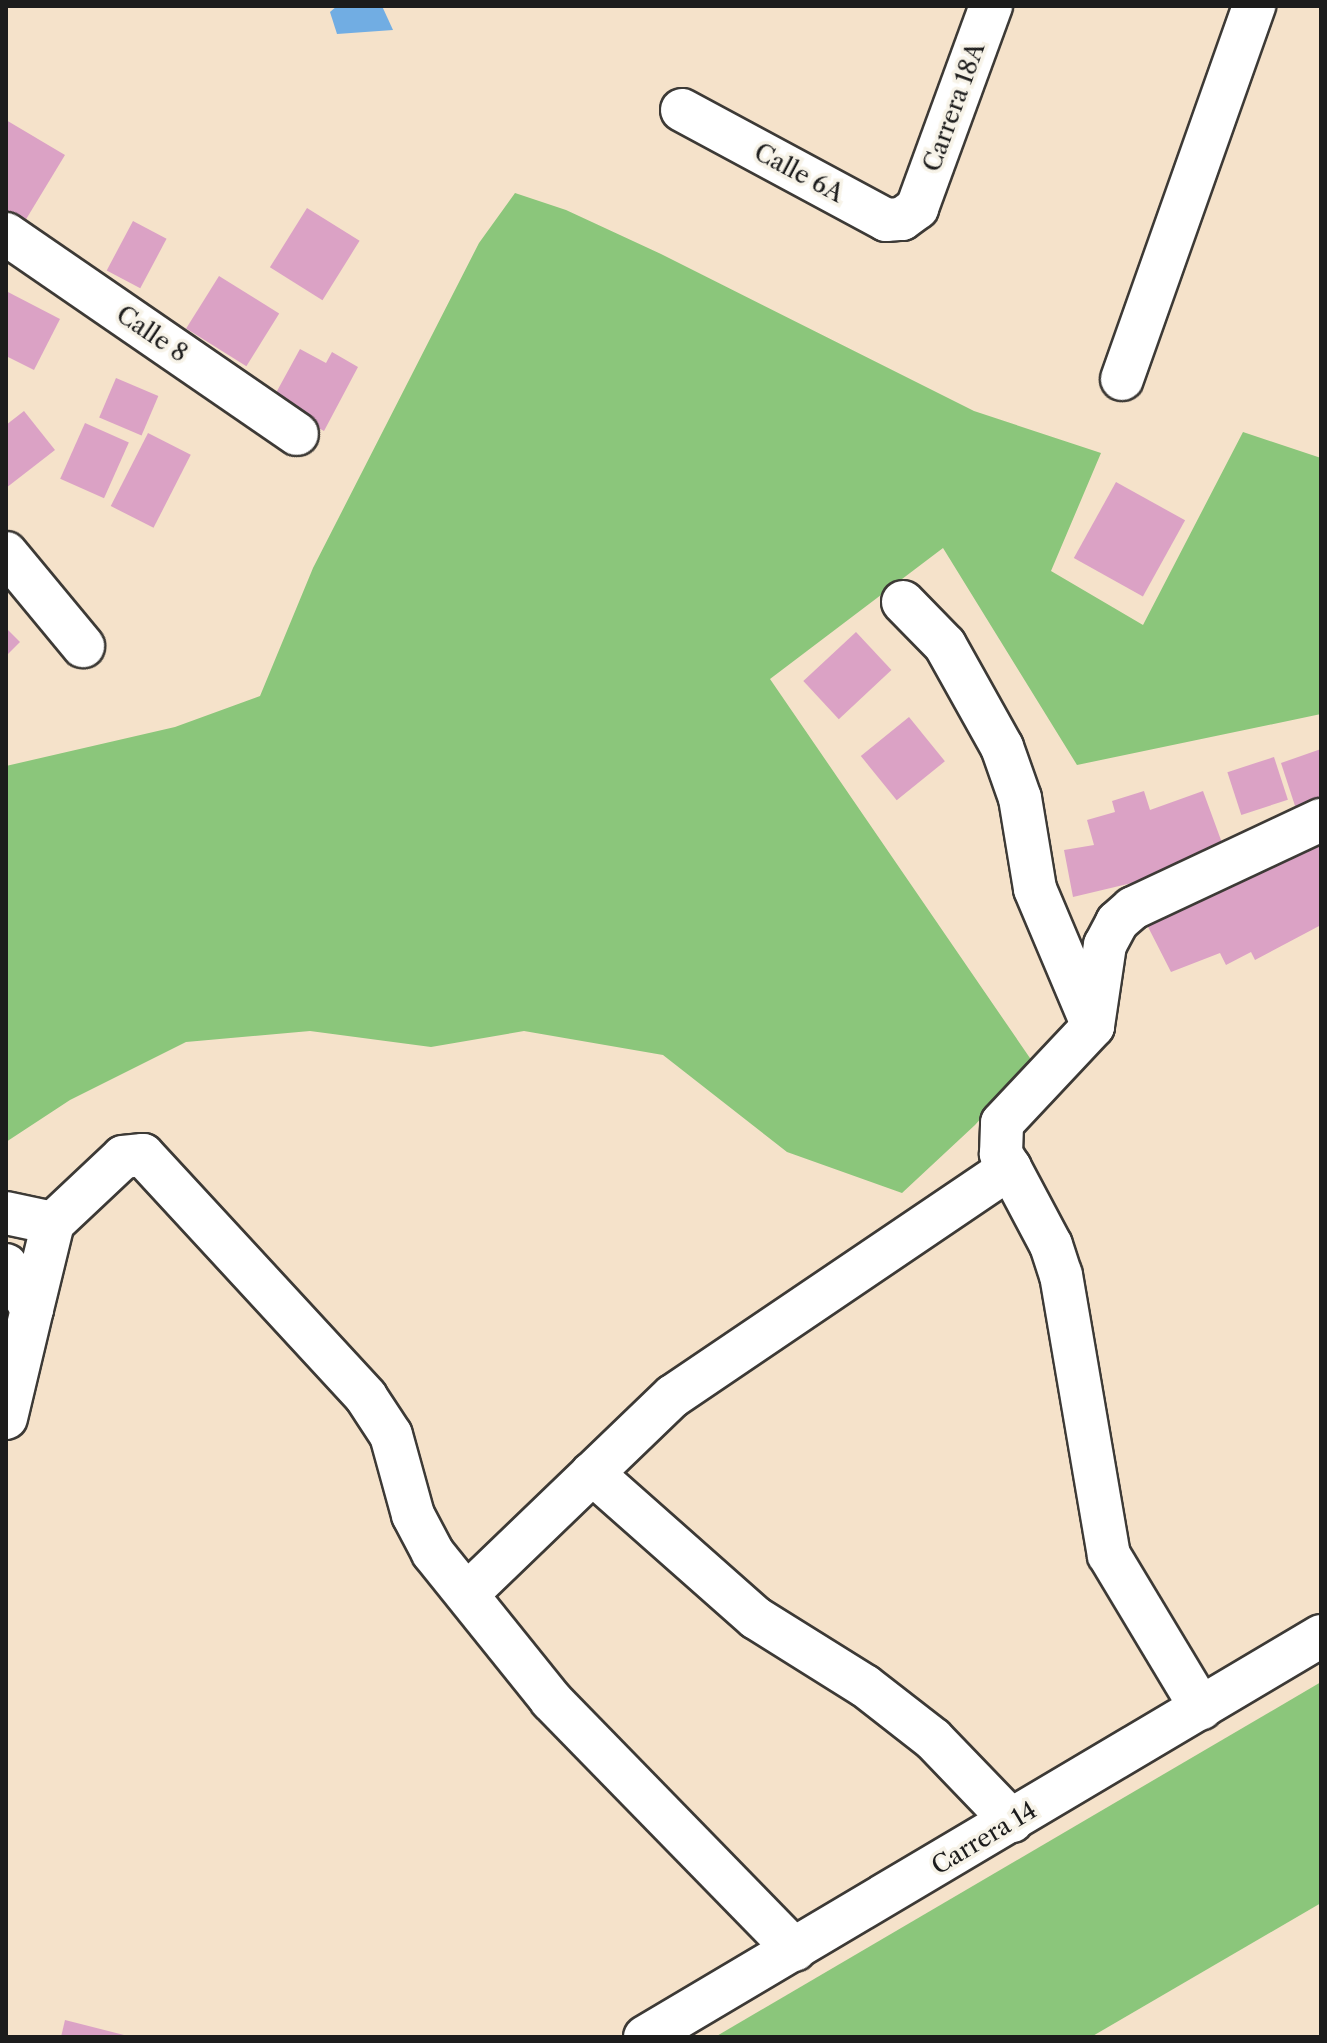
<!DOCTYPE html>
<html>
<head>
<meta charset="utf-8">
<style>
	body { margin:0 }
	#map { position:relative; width:1327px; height:2043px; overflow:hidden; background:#f5e2ca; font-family:"Libre Caslon Text",serif }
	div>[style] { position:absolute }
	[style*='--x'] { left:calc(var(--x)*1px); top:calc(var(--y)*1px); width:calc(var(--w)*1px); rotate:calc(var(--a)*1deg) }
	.green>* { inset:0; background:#8bc67b }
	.water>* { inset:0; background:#71ade3 }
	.building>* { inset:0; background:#dba2c5; transform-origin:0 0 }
	.roads { filter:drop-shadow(2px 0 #3d3a36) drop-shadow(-2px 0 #3d3a36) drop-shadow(0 2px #3d3a36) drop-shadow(0 -2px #3d3a36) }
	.minor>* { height:42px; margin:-21px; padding:0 21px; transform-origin:21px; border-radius:21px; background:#fff }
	span { translate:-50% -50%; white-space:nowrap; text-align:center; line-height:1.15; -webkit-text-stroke:7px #f7f3e8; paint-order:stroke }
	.street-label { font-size:24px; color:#1c1c1c }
	.frame { position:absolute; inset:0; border:8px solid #1c1c1c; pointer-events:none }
</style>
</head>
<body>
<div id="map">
	<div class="green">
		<div style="clip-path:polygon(515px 193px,566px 210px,661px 254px,974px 411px,1101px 453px,1051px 571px,1143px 625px,1243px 432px,1321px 458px,1321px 714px,1077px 765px,943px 548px,770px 679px,1032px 1061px,975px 1125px,902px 1193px,787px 1152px,663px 1055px,524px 1031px,431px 1047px,310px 1031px,186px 1042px,70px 1100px,6px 1142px,6px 766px,175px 727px,260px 696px,313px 568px,479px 243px)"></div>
		<div style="clip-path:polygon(1321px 1682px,1321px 1903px,1091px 2037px,715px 2037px)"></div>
	</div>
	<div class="water">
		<div style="clip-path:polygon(337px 6px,382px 6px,393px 30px,337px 34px,330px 12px)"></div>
	</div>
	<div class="building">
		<div style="clip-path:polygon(6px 120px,65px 155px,25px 221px,6px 210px)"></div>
		<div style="left:307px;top:208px;width:62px;height:70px;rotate:32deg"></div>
		<div style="left:133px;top:221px;width:38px;height:56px;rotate:28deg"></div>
		<div style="left:219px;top:276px;width:71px;height:62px;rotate:32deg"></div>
		<div style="clip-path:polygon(6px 291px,60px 319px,34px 370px,6px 356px)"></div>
		<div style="clip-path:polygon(300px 349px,326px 363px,332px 352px,358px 367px,324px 431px,271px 402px)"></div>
		<div style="left:116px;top:378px;width:46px;height:43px;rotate:23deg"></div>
		<div style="clip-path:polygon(24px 411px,55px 450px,6px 488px,6px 425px)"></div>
		<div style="left:85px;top:423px;width:48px;height:61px;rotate:24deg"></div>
		<div style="left:148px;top:433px;width:48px;height:82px;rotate:27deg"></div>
		<div style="left:1116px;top:482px;width:79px;height:87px;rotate:29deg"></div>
		<div style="clip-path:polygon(6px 628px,20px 642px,6px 656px)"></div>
		<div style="left:856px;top:632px;width:52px;height:72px;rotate:47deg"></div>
		<div style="left:909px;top:717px;width:57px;height:62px;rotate:51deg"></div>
		<div style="clip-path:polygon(1321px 749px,1321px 804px,1297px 812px,1281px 763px)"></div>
		<div style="left:1274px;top:757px;width:45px;height:49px;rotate:72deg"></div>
		<div style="clip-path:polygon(1144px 791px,1150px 810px,1203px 791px,1225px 851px,1136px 882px,1073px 897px,1064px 850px,1094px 845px,1087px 820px,1115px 812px,1112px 801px)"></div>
		<div style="clip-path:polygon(1321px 834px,1321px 925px,1255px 960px,1251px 952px,1226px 965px,1220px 953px,1171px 972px,1146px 923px)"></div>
		<div style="clip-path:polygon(65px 2020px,128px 2036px,128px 2037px,61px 2037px)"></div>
	</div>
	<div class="roads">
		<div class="minor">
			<div style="--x:682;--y:110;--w:232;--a:28.3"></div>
			<div style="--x:886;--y:220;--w:16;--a:-4"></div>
			<div style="--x:902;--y:219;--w:19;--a:-36"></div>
			<div style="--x:917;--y:208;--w:215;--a:-69.9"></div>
			<div style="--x:6;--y:234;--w:353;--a:34.5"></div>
			<div style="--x:1122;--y:379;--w:396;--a:-70.5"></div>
			<div style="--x:6;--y:553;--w:121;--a:50.4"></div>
			<div style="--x:903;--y:602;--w:60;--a:45.7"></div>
			<div style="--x:945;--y:645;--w:117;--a:60.8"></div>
			<div style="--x:1002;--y:747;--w:54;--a:70.6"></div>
			<div style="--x:1020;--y:798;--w:92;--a:80.6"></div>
			<div style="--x:1035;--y:889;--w:149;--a:67.1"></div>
			<div style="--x:1010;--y:1168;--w:87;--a:62"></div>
			<div style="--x:1051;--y:1245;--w:32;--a:72"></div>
			<div style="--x:1061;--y:1275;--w:284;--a:80.3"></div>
			<div style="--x:1109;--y:1555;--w:179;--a:59"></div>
			<div style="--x:6;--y:1213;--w:48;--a:12"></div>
			<div style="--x:6;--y:1265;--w:51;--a:59.4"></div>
			<div style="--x:32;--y:1309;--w:112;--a:103.4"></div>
			<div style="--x:32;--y:1309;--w:89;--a:-76.3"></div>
			<div style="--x:53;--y:1223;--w:96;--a:-43.3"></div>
			<div style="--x:123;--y:1157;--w:20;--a:-6"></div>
			<div style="--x:143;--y:1155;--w:329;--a:47.3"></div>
			<div style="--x:366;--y:1397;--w:45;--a:56.7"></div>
			<div style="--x:391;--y:1435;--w:83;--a:74.6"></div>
			<div style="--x:413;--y:1515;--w:43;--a:62.2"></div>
			<div style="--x:433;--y:1553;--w:189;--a:51.2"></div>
			<div style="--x:551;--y:1700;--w:349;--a:45.7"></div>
			<div style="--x:592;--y:1473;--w:219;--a:41.5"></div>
			<div style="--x:756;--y:1618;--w:128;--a:32"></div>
			<div style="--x:865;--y:1686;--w:86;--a:37.9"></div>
			<div style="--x:933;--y:1739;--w:114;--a:46.1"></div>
			<div style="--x:467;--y:1594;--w:286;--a:-43.9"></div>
			<div style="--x:673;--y:1396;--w:407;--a:-34.1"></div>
			<div style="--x:1010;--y:1168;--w:17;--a:-123"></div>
			<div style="--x:1001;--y:1154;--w:31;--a:-88"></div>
			<div style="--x:1002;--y:1123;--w:133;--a:-46.8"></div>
			<div style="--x:1093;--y:1026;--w:82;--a:-81.6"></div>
			<div style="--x:1105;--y:945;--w:26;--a:-62"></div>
			<div style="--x:1117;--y:922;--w:21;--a:-41"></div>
			<div style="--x:1133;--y:908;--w:208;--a:-25.1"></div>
			<div style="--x:645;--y:2037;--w:786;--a:-30.68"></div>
		</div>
	</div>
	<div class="street-label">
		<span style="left:954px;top:107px;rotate:-70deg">Carrera 18A</span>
		<span style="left:799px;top:173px;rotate:28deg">Calle 6A</span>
		<span style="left:152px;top:334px;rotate:34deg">Calle 8</span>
		<span style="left:984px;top:1838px;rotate:-31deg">Carrera 14</span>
	</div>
	<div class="frame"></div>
</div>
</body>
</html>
